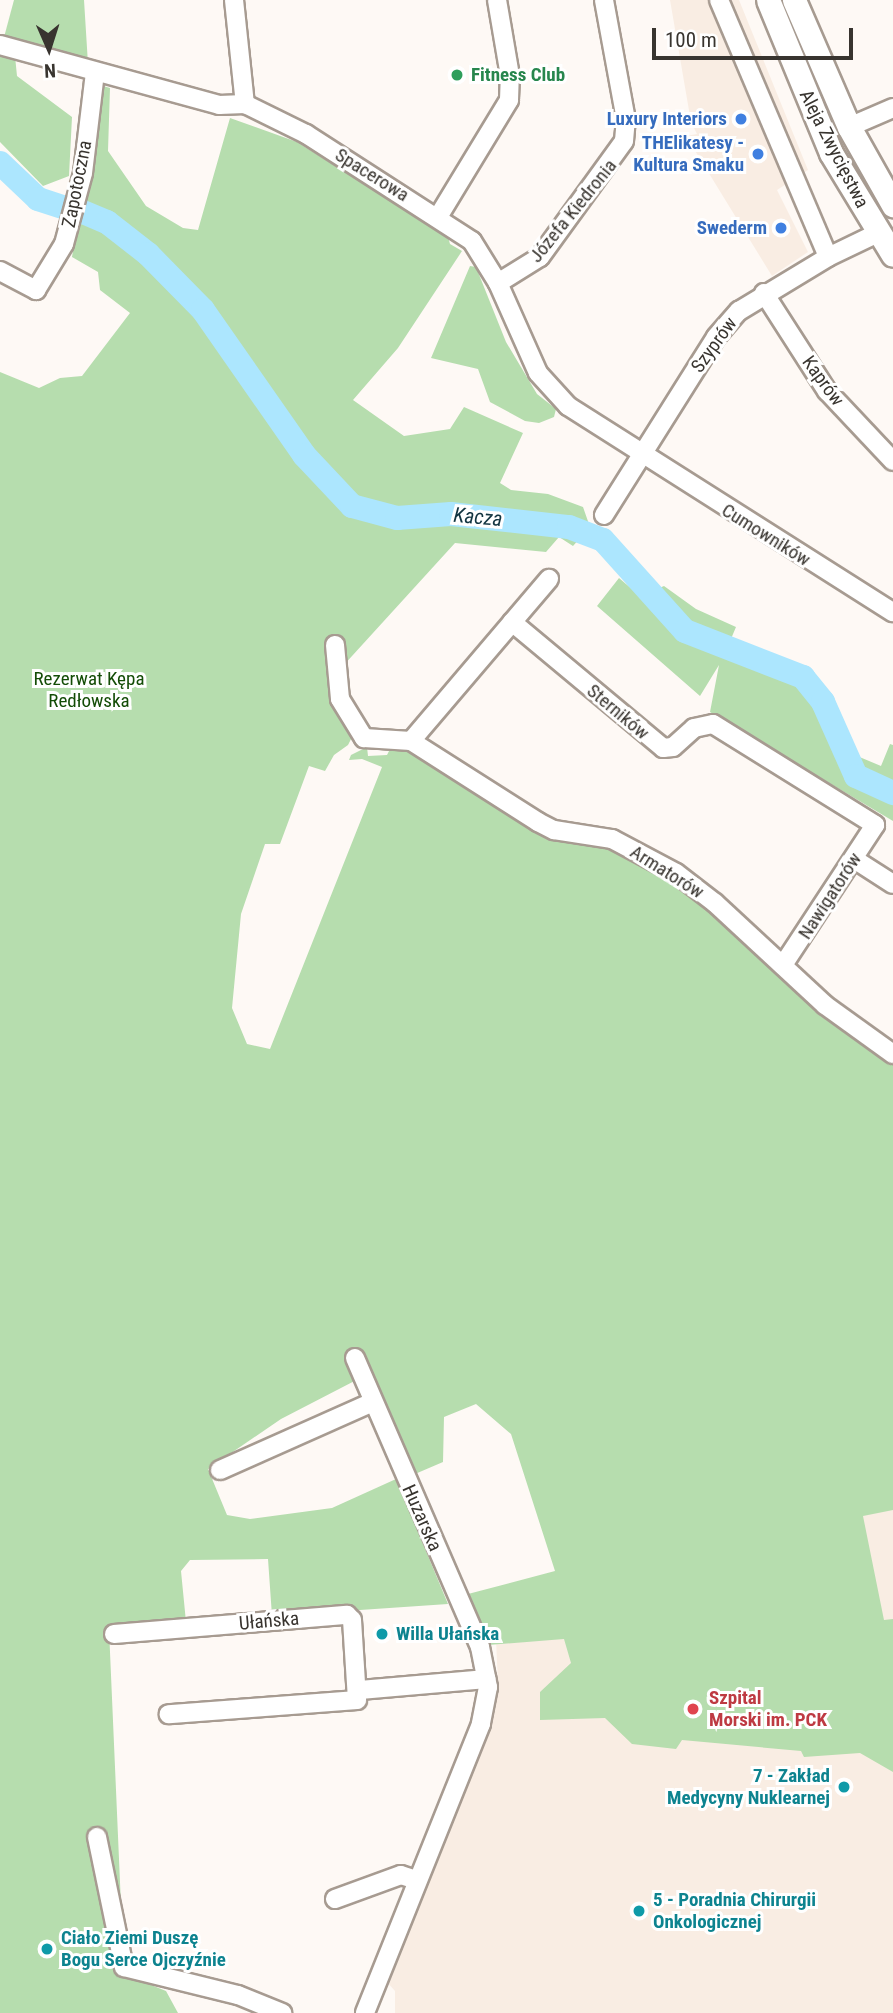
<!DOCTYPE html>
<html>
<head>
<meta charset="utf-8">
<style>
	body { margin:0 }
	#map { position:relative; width:893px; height:2013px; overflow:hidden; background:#fef9f5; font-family:"Roboto Condensed",sans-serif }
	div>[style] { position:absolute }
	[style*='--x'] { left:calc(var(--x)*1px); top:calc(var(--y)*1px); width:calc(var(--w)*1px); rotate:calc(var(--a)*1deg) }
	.built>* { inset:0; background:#f9ede3 }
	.green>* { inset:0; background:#b6ddae }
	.river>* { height:24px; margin:-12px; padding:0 12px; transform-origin:12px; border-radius:12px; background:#ace6fe }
	.roads { filter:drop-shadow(2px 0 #a79b91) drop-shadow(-2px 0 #a79b91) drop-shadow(0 2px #a79b91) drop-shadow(0 -2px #a79b91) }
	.minor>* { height:18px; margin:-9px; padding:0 9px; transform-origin:9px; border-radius:9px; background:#fff }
	.major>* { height:23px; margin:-11.5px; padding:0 11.5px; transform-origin:11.5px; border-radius:11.5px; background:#fff }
	.dots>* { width:19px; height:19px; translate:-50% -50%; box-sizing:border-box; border:4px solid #fff; border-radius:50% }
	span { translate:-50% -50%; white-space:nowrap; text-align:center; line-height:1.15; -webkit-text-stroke:6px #fff; paint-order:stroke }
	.leisure-label { font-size:19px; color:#27864d; font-weight:700 }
	.left { translate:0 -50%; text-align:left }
	.shop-label { font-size:19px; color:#366cbe; font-weight:700 }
	.right { translate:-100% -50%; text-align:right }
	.street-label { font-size:19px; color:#38342f }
	.park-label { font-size:19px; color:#134c06 }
	.culture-label { font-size:19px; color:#0d838f; font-weight:700 }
	.health-label { font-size:19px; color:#be3a42; font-weight:700 }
	.water-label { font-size:21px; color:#113440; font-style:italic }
	.north { position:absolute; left:14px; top:14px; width:70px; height:70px; -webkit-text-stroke:5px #fff; paint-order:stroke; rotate:177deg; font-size:19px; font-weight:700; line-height:28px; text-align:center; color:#38342f }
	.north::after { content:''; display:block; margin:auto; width:24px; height:32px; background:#38342f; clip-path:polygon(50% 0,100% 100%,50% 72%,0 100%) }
	.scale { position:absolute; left:652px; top:28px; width:201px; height:32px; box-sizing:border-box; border:4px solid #38342f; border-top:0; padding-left:9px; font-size:21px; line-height:24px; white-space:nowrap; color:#38342f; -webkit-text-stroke:5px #fff; paint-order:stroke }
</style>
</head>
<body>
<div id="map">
	<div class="built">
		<div style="clip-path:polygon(670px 0,739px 0,808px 170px,777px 190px,808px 252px,772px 276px,686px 136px,697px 134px,691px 122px)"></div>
		<div style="clip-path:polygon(893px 1401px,893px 2013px,395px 2013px,395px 1991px,386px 1981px,487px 1733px,498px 1685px,496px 1639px)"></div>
	</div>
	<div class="green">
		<div style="clip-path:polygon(14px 0,84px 0,88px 64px,3px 41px)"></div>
		<div style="clip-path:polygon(0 54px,15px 56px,17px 76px,72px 117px,69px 176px,43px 186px,0 142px)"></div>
		<div style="clip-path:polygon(100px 85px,110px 88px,108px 151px,146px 206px,183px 228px,198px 230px,230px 118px,297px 142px,448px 237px,450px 244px,462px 251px,398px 348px,353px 400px,404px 436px,450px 429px,464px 407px,523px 433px,500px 483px,511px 490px,548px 494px,583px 507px,590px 527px,573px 546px,559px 537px,546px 552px,455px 543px,342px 667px,354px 733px,348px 745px,334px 755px,325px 771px,309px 766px,280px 844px,265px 844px,241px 914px,232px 1008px,247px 1044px,270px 1049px,382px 767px,362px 759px,349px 760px,351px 755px,367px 747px,368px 756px,387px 755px,392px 745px,402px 744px,507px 812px,612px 847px,672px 877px,893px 1060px,893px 1510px,863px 1516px,884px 1620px,893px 1619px,893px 1772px,860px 1753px,804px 1757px,801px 1751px,682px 1740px,676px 1749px,632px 1744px,605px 1718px,540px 1720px,540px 1692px,571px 1663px,564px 1639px,488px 1645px,468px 1594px,555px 1571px,511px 1434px,476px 1404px,444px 1417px,443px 1462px,415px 1474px,368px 1374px,281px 1419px,208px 1469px,227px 1515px,250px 1519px,332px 1508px,396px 1479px,448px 1604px,272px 1616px,268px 1559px,190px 1560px,181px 1571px,186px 1622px,109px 1629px,124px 1974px,166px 1991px,178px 2013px,0 2013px,0 372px,39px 388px,60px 378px,82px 376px,130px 313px,100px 290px,98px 272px,72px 257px)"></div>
		<div style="clip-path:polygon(470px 266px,476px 267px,506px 342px,537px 394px,556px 409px,554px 417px,539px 423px,525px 421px,490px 402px,478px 369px,431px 358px)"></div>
		<div style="clip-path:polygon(619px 578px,640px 596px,664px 586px,696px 609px,736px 627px,725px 653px,795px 682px,808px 693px,844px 770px,893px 796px,893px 821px,710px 712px,719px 665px,700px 696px,597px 606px)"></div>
		<div style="clip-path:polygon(890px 744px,893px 745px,893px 789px,860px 774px,848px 759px,850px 753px,881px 766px)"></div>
	</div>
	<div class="river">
		<div style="--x:0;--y:163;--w:52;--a:43.5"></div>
		<div style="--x:38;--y:199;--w:35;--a:18"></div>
		<div style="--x:83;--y:212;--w:26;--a:23"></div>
		<div style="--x:107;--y:222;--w:52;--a:38"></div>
		<div style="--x:148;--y:254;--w:78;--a:45.5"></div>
		<div style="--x:203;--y:310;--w:177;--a:55.1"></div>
		<div style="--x:304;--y:455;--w:70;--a:46.7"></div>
		<div style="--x:352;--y:506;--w:47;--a:14.9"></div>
		<div style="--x:397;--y:518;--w:54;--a:-4.2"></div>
		<div style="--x:451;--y:514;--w:119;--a:6.3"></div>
		<div style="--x:569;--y:527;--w:36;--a:21"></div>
		<div style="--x:603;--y:540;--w:122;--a:48"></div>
		<div style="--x:685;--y:631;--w:127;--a:21.3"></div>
		<div style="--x:803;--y:677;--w:32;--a:51"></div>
		<div style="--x:823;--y:702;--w:81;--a:66"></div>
		<div style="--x:856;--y:776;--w:41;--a:24.7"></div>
	</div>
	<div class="roads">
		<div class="minor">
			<div style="--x:234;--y:0;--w:105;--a:84"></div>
			<div style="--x:719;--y:0;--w:279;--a:67"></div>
			<div style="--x:0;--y:45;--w:227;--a:15.3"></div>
			<div style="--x:219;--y:105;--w:26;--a:-2"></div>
			<div style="--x:245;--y:104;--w:68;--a:26.2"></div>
			<div style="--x:306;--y:134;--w:197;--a:32.8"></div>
			<div style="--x:472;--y:241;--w:49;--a:58.2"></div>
			<div style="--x:498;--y:283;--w:98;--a:66"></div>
			<div style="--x:538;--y:373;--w:45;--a:47.7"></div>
			<div style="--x:568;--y:406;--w:385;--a:32.4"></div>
			<div style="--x:849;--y:127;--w:48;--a:-23.4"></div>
			<div style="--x:438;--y:217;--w:137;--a:-58.7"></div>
			<div style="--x:509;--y:100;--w:24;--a:-88"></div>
			<div style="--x:510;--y:76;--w:77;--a:-99.7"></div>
			<div style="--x:0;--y:271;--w:41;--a:27.8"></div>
			<div style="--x:36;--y:290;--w:54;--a:-58.7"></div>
			<div style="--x:64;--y:244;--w:73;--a:-75"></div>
			<div style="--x:83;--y:173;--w:102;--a:-83.2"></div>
			<div style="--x:498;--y:283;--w:49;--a:-31.8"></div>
			<div style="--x:540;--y:257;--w:143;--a:-54.1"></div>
			<div style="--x:624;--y:141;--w:21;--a:-85"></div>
			<div style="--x:626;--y:120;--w:122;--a:-100.4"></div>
			<div style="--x:764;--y:293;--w:117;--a:57.3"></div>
			<div style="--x:827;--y:391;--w:96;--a:46.7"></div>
			<div style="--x:604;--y:515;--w:210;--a:-57.8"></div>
			<div style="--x:716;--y:337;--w:35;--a:-49"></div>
			<div style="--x:739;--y:311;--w:104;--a:-31.2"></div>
			<div style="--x:828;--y:257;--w:55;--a:-25.6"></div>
			<div style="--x:512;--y:622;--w:197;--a:39.8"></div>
			<div style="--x:663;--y:748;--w:10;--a:-6"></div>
			<div style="--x:673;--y:747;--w:28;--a:-42"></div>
			<div style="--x:694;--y:728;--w:19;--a:-12"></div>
			<div style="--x:713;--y:724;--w:191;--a:31.9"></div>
			<div style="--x:875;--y:825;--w:168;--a:123.3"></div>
			<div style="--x:335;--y:645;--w:54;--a:84.7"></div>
			<div style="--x:340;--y:699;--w:46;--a:58.4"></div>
			<div style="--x:364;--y:738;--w:47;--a:3.7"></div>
			<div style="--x:411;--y:741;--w:151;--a:32.5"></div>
			<div style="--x:538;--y:822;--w:18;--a:27"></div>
			<div style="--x:554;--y:830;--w:59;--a:8.8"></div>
			<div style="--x:612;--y:839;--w:72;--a:28"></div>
			<div style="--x:676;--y:873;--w:49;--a:37.6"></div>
			<div style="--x:715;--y:903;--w:150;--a:42.8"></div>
			<div style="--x:825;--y:1005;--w:84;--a:35.8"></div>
			<div style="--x:411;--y:741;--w:213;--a:-49.6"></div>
			<div style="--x:854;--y:859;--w:46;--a:32.7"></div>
			<div style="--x:355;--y:1358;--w:315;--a:66.6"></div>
			<div style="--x:480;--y:1647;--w:41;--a:78.7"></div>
			<div style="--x:488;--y:1687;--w:38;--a:101"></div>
			<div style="--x:481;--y:1724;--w:311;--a:111.9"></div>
			<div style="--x:220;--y:1470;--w:167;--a:-24"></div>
			<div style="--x:114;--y:1634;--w:234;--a:-4.7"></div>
			<div style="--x:347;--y:1615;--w:7;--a:45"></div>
			<div style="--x:352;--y:1620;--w:80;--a:86.4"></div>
			<div style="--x:357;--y:1700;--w:189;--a:175.7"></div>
			<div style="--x:360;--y:1690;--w:127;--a:-5"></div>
			<div style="--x:97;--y:1837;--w:133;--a:78.3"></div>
			<div style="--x:124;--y:1967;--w:117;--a:13.8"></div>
			<div style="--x:238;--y:1995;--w:48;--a:22.2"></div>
			<div style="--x:335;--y:1899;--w:70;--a:-20"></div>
			<div style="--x:401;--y:1875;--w:16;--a:18"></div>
		</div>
		<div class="major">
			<div style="--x:768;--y:0;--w:165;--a:67.6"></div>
			<div style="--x:831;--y:153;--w:119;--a:58.7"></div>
			<div style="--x:794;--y:0;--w:138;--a:66.6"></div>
			<div style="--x:849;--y:127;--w:90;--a:60.6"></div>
		</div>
	</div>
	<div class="dots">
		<div style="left:457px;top:75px;background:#2e9e5b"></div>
		<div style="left:741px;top:119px;background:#3f7fe0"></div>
		<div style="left:758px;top:154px;background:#3f7fe0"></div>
		<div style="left:781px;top:228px;background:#3f7fe0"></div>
		<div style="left:382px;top:1634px;background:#0f9aa8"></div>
		<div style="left:693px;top:1709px;background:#e0444e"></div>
		<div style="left:844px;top:1787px;background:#0f9aa8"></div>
		<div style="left:639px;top:1911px;background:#0f9aa8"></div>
		<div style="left:47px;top:1949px;background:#0f9aa8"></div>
	</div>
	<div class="leisure-label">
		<span class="left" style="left:471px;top:75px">Fitness Club</span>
	</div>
	<div class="shop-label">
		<span class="right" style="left:727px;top:119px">Luxury Interiors</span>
		<span class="right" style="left:744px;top:154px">THElikatesy -<br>Kultura Smaku</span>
		<span class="right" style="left:767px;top:228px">Swederm</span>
	</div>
	<div class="street-label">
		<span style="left:834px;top:149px;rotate:63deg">Aleja Zwycięstwa</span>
		<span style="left:372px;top:175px;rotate:32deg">Spacerowa</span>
		<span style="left:77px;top:184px;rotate:-79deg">Zapotoczna</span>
		<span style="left:573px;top:211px;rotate:-51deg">Józefa Kiedronia</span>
		<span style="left:714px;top:345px;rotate:-54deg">Szyprów</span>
		<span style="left:823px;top:381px;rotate:54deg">Kaprów</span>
		<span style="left:766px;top:535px;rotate:32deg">Cumowników</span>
		<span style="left:618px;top:712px;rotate:40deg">Sterników</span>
		<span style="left:667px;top:872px;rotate:32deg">Armatorów</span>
		<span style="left:830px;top:896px;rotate:-57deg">Nawigatorów</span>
		<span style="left:422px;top:1518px;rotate:66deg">Huzarska</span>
		<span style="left:269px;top:1621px;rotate:-5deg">Ułańska</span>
	</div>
	<div class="park-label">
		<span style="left:89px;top:690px">Rezerwat Kępa<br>Redłowska</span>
	</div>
	<div class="culture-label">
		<span class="left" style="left:396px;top:1634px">Willa Ułańska</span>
		<span class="right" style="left:830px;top:1787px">7 - Zakład<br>Medycyny Nuklearnej</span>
		<span class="left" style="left:653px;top:1911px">5 - Poradnia Chirurgii<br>Onkologicznej</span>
		<span class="left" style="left:61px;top:1949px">Ciało Ziemi Duszę<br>Bogu Serce Ojczyźnie</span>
	</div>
	<div class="health-label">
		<span class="left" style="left:709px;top:1709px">Szpital<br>Morski im. PCK</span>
	</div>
	<div class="water-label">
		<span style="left:478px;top:517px;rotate:5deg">Kacza</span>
	</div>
	<div class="north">N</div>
	<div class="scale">100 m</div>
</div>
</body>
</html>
